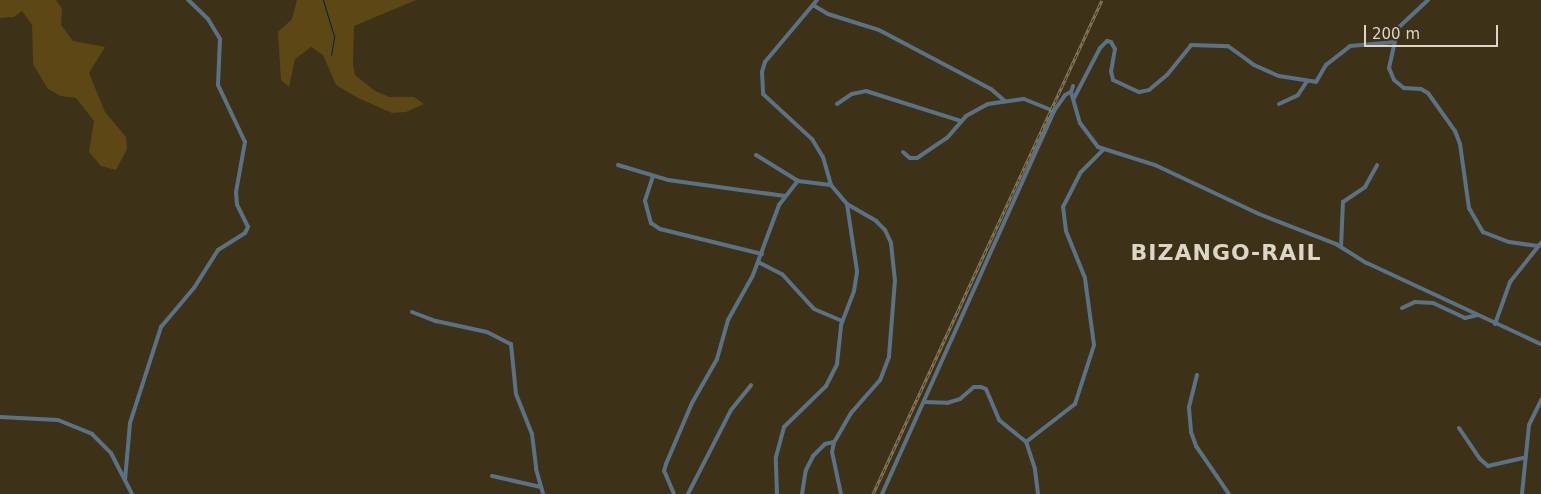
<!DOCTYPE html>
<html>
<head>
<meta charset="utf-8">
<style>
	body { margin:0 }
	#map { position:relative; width:1541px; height:494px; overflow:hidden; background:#3d3117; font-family:"DejaVu Sans",sans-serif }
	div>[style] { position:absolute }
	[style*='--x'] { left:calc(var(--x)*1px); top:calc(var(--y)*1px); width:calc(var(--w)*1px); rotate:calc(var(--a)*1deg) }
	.green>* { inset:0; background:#5d4714 }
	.stream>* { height:1px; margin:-0.5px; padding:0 0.5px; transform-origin:0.5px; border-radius:0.5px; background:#04253a }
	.minor>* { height:4px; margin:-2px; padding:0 2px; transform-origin:2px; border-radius:2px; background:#5a7285 }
	.rail>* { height:3px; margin-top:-1.5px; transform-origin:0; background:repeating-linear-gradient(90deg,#3d3117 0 4px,#867d68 0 8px); box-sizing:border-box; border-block:1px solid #867d68 }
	span { translate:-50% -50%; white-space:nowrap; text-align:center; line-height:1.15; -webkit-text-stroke:5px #3d3117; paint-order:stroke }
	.district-label { font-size:22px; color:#ddd6c7; font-weight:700; letter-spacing:1px }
	.scale { position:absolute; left:1364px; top:25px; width:134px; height:22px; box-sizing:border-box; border:2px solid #ddd6c7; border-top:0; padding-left:6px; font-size:15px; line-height:18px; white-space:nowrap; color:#ddd6c7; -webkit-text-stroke:4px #3d3117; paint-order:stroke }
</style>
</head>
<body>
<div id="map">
	<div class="green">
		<div style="clip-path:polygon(0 0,56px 0,62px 9px,61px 25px,73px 41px,105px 47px,89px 73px,105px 112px,126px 137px,127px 149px,116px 170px,101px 166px,89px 152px,94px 121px,76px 98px,61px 96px,48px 89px,33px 64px,32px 25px,22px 11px,14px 17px,0 18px)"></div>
		<div style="clip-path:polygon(297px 0,416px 0,354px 26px,353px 65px,355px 75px,375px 91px,390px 97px,414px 97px,424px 104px,406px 112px,392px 113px,358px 98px,336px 85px,323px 55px,311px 47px,295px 59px,289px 87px,281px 80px,278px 32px,292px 19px)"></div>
	</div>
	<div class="stream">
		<div style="--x:323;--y:0;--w:39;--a:73"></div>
		<div style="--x:334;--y:37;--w:18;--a:99"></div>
	</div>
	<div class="minor">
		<div style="--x:817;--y:0;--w:81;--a:130"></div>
		<div style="--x:765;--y:62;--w:10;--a:107"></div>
		<div style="--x:762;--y:72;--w:22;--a:87"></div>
		<div style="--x:763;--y:94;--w:67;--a:42.6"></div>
		<div style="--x:812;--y:139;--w:21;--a:59"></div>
		<div style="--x:823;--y:157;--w:29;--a:74"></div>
		<div style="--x:831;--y:185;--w:25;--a:50"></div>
		<div style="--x:847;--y:204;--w:34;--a:30"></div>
		<div style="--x:876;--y:221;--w:13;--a:45"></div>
		<div style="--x:885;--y:230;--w:14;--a:65"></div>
		<div style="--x:891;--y:243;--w:37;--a:84"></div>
		<div style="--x:895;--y:280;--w:77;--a:94.5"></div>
		<div style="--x:889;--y:357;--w:25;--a:111"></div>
		<div style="--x:880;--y:380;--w:44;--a:131.3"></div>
		<div style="--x:851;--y:413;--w:34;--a:120"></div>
		<div style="--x:834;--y:442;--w:10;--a:101"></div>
		<div style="--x:832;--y:452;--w:43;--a:77.9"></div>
		<div style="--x:1428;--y:0;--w:41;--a:137"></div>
		<div style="--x:1398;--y:28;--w:41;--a:102.7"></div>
		<div style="--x:1389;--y:68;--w:13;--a:67"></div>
		<div style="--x:1394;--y:80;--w:13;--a:39"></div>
		<div style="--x:1404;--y:88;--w:17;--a:3"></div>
		<div style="--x:1421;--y:89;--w:8;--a:30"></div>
		<div style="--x:1428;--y:93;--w:47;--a:54.6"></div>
		<div style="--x:1455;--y:131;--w:14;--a:69"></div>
		<div style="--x:1460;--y:144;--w:65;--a:82"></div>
		<div style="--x:1469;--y:208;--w:28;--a:60"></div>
		<div style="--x:1483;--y:232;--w:28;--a:21"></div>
		<div style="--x:1509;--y:242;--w:29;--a:8"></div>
		<div style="--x:813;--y:5;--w:17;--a:31"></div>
		<div style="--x:828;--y:14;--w:53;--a:17.4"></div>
		<div style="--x:879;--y:30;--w:127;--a:27.8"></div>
		<div style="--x:991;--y:89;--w:18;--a:41"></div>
		<div style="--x:1073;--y:86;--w:6;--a:108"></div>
		<div style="--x:1071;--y:92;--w:32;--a:74"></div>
		<div style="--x:1080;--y:123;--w:30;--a:53"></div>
		<div style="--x:1098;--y:147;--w:60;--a:17.5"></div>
		<div style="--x:1155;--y:165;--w:115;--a:25.2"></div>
		<div style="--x:1259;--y:214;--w:83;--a:21.3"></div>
		<div style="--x:1336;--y:244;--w:36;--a:32"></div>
		<div style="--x:1367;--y:263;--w:192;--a:25"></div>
		<div style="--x:1074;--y:98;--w:56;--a:-62.5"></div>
		<div style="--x:1100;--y:48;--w:10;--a:-45"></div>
		<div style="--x:1107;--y:41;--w:4;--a:14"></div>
		<div style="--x:1111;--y:42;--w:8;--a:60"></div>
		<div style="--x:1115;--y:49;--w:22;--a:100"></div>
		<div style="--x:1111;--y:71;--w:9;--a:77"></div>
		<div style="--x:1113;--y:80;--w:29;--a:25"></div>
		<div style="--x:1139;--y:92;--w:10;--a:-11"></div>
		<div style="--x:1149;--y:90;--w:23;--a:-40"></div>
		<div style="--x:1167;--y:75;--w:38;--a:-51"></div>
		<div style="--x:1191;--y:45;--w:37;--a:2"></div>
		<div style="--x:1228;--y:46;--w:32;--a:36"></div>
		<div style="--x:1254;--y:65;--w:27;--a:24"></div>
		<div style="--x:1279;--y:76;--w:37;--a:9"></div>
		<div style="--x:1316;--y:82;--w:20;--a:-60"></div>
		<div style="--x:1326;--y:65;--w:31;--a:-38"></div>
		<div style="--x:1350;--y:46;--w:45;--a:-5.1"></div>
		<div style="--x:837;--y:104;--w:18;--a:-34"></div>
		<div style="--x:852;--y:94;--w:14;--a:-12"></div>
		<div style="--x:866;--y:91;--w:100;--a:17.5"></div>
		<div style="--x:1279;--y:104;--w:21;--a:-25"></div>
		<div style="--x:1298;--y:95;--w:17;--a:-57"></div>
		<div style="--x:903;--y:152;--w:9;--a:41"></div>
		<div style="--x:910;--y:158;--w:7;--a:0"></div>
		<div style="--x:917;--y:158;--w:36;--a:-34"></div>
		<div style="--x:947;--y:138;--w:29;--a:-49"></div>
		<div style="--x:966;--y:116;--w:25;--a:-29"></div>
		<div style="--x:988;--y:104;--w:36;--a:-8"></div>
		<div style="--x:1024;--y:99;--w:32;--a:22"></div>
		<div style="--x:756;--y:155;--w:49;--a:31.8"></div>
		<div style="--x:618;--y:165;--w:52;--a:16.7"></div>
		<div style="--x:668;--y:180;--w:118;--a:7.8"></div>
		<div style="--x:653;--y:176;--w:26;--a:108"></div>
		<div style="--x:645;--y:201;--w:23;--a:75"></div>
		<div style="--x:651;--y:223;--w:11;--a:34"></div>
		<div style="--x:660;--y:229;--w:105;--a:13.8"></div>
		<div style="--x:1341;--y:247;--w:45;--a:-87.5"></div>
		<div style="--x:1343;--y:202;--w:27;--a:-34"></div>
		<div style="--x:1365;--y:187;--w:25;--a:-61"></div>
		<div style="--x:758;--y:262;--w:27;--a:27"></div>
		<div style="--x:782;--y:274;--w:47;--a:47.6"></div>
		<div style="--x:814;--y:309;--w:30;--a:23"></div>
		<div style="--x:1402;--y:308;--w:14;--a:-25"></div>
		<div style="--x:1415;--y:302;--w:18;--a:3"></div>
		<div style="--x:1433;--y:303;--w:35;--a:25"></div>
		<div style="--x:1465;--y:318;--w:13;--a:-13"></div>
		<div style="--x:412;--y:312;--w:26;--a:21"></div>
		<div style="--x:436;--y:321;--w:52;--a:12.2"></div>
		<div style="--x:487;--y:332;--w:27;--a:27"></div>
		<div style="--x:511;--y:344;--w:50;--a:84.3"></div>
		<div style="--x:516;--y:394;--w:43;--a:68.2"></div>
		<div style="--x:532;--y:434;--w:35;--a:83"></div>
		<div style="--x:536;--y:469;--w:26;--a:74"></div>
		<div style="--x:1495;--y:324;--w:45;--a:-70.3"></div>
		<div style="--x:1510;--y:282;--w:50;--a:-51.5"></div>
		<div style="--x:1197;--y:375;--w:34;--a:104"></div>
		<div style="--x:1189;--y:408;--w:24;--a:85"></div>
		<div style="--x:1191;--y:432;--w:15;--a:70"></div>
		<div style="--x:1196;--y:446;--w:58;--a:55.5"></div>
		<div style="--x:924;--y:402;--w:23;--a:2"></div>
		<div style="--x:947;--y:403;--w:14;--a:-17"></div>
		<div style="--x:960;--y:399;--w:18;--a:-41"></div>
		<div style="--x:974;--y:387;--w:7;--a:0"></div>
		<div style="--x:981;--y:387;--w:5;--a:22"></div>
		<div style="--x:986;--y:389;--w:34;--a:67"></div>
		<div style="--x:999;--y:420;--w:35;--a:39"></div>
		<div style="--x:0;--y:417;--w:58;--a:3"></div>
		<div style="--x:58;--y:420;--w:37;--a:22"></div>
		<div style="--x:92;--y:434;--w:27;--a:45"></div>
		<div style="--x:111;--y:453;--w:46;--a:62.9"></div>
		<div style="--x:1459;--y:428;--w:37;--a:56"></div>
		<div style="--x:1480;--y:459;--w:11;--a:41"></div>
		<div style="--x:1488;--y:466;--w:37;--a:-13"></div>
		<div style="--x:492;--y:476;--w:50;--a:12.7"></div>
		<div style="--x:125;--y:480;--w:57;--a:-85"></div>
		<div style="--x:130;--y:423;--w:101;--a:-72.1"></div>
		<div style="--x:161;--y:327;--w:51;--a:-49.8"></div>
		<div style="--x:194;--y:288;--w:45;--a:-57.7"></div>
		<div style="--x:218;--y:250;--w:32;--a:-32"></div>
		<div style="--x:245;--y:233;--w:7;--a:-63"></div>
		<div style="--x:248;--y:227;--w:25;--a:-116"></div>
		<div style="--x:237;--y:204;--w:12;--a:-95"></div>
		<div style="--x:236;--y:192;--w:51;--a:-79.8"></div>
		<div style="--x:245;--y:142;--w:63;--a:-115.3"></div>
		<div style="--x:218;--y:85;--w:46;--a:-87.5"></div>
		<div style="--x:220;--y:39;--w:23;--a:-121"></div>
		<div style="--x:208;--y:19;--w:28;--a:-136"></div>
		<div style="--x:674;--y:494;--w:25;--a:-113"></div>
		<div style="--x:664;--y:471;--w:7;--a:-74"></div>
		<div style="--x:666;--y:464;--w:66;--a:-66.9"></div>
		<div style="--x:692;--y:403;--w:51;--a:-60.4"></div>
		<div style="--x:717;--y:359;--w:41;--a:-74.2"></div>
		<div style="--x:728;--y:320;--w:51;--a:-60.9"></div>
		<div style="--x:753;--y:275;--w:75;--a:-69.6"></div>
		<div style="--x:779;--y:205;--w:31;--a:-52"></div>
		<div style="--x:798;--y:181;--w:33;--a:7"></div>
		<div style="--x:688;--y:494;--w:94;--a:-62.9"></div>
		<div style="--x:731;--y:410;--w:32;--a:-51"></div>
		<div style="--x:777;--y:494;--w:37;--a:-92"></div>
		<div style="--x:776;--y:457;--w:31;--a:-75"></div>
		<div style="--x:784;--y:427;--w:59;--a:-44.3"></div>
		<div style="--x:826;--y:386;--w:25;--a:-63"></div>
		<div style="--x:837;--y:364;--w:39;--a:-84"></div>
		<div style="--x:841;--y:325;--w:36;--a:-69"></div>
		<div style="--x:854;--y:291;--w:20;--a:-81"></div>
		<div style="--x:857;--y:271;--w:68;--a:-98.5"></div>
		<div style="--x:802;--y:494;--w:24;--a:-81"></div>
		<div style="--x:806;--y:470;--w:16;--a:-63"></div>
		<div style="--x:813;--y:456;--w:17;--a:-45"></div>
		<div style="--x:825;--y:444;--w:9;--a:-13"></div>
		<div style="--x:882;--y:494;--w:420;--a:-65.8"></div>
		<div style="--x:1054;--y:111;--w:19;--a:-55"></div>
		<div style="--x:1065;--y:95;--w:7;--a:-27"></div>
		<div style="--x:1038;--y:494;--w:25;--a:-97"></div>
		<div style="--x:1035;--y:469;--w:28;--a:-108"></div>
		<div style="--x:1026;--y:442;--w:62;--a:-37.8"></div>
		<div style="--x:1075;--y:404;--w:62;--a:-72.1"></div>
		<div style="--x:1094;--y:345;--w:68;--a:-97.7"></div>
		<div style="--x:1085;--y:278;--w:51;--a:-112"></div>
		<div style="--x:1066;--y:231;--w:24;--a:-97"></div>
		<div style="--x:1063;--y:207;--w:38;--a:-63"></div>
		<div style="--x:1080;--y:173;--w:33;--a:-45"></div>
		<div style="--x:1522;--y:494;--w:69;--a:-84.2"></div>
		<div style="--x:1529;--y:425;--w:28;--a:-64"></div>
	</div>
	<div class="rail">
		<div style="--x:873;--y:494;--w:544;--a:-65.13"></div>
	</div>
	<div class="district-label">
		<span style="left:1226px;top:253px">BIZANGO-RAIL</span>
	</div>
	<div class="scale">200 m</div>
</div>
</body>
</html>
